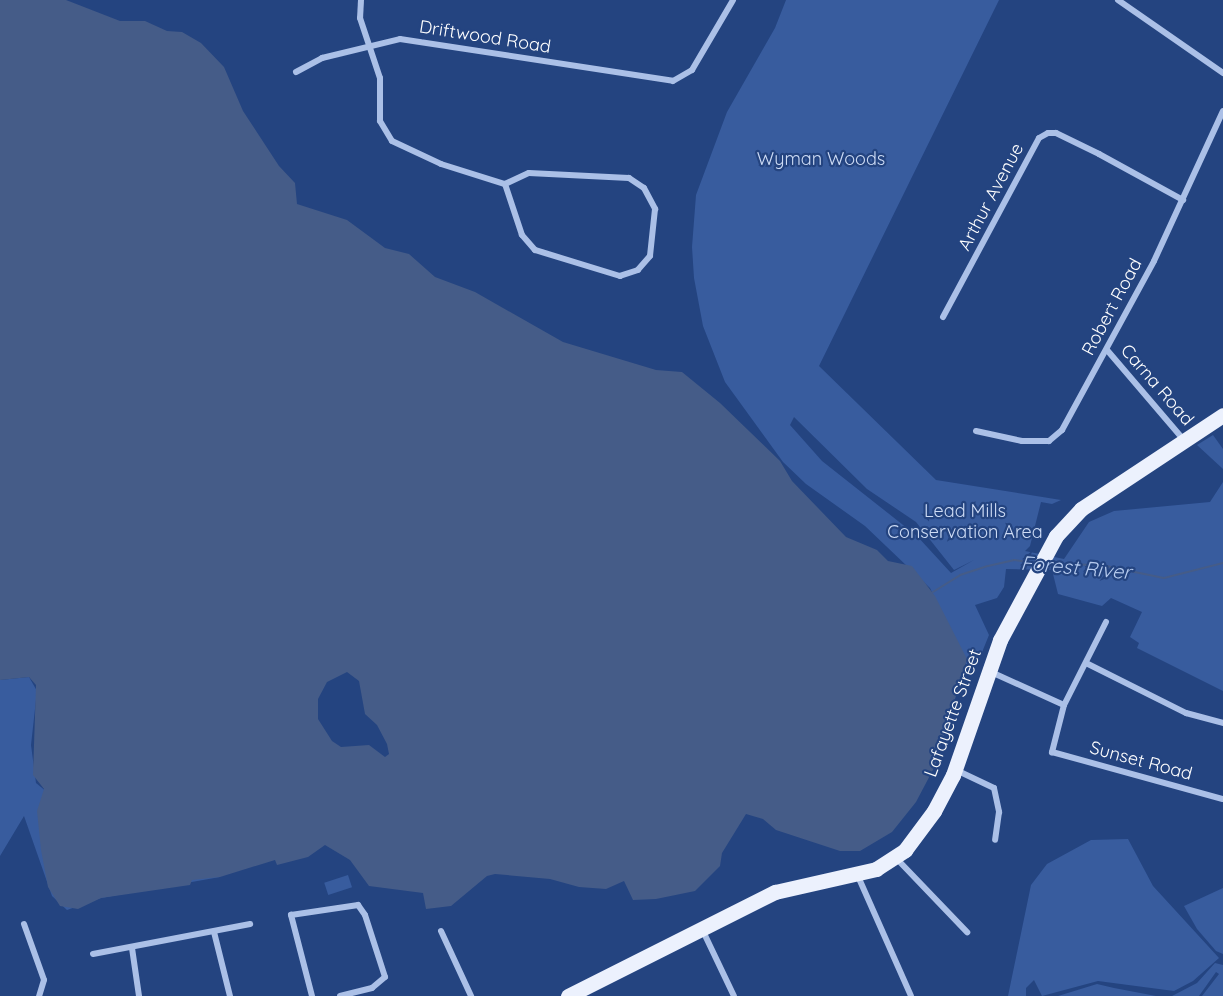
<!DOCTYPE html>
<html>
<head>
<meta charset="utf-8">
<style>
	body { margin:0 }
	#map { position:relative; width:1223px; height:996px; overflow:hidden; background:#244480; font-family:Quicksand,sans-serif }
	div>[style] { position:absolute }
	[style*='--x'] { left:calc(var(--x)*1px); top:calc(var(--y)*1px); width:calc(var(--w)*1px); rotate:calc(var(--a)*1deg) }
	.green>* { inset:0; background:#385c9e; transform-origin:0 0 }
	.water>* { inset:0; background:#455c88 }
	.stream>* { height:2px; margin:-1px; padding:0 1px; transform-origin:1px; border-radius:1px; background:#455c88 }
	.street>* { height:6px; margin:-3px; padding:0 3px; transform-origin:3px; border-radius:3px; background:#abc0e7 }
	.primary>* { height:15px; margin:-7.5px; padding:0 7.5px; transform-origin:7.5px; border-radius:7.5px; background:#ecf1fd }
	span { translate:-50% -50%; white-space:nowrap; text-align:center; line-height:1.15; -webkit-text-stroke:4.5px #244480; paint-order:stroke }
	.street-label { font-size:18px; color:#fff }
	.park-label { font-size:18px; color:#cedcf5 }
	.water-label { font-size:20px; color:#b6cbee; font-style:italic }
</style>
</head>
<body>
<div id="map">
	<div class="green">
		<div style="clip-path:polygon(evenodd,786px 0,999px 0,819px 366px,936px 480px,1061px 500px,1052px 504px,1041px 502px,1030px 546px,1025px 551px,1064px 559px,1089px 522px,1114px 511px,1210px 502px,1223px 482px,1223px 691px,1137px 648px,1139px 643px,1130px 637px,1142px 612px,1111px 598px,1102px 606px,1058px 594px,1052px 570px,1006px 569px,1004px 587px,997px 598px,975px 605px,989px 635px,972px 677px,930px 588px,865px 526px,806px 484px,783px 462px,725px 382px,703px 326px,694px 278px,692px 247px,696px 195px,727px 112px,775px 28px,786px 0,794px 417px,867px 489px,916px 522px,954px 570px,974px 560px,951px 573px,917px 536px,822px 461px,790px 425px,794px 417px)"></div>
		<div style="clip-path:polygon(1213px 435px,1223px 449px,1223px 469px,1197px 445px)"></div>
		<div style="clip-path:polygon(29px 677px,37px 691px,31px 745px,36px 783px,142px 870px,220px 877px,101px 898px,67px 910px,52px 896px,24px 816px,0 856px,0 680px)"></div>
		<div style="clip-path:polygon(1128px 839px,1153px 886px,1219px 958px,1193px 981px,1174px 991px,1098px 981px,1042px 996px,1034px 980px,1026px 988px,1026px 996px,1008px 996px,1031px 885px,1047px 864px,1091px 840px)"></div>
		<div style="left:348px;top:875px;width:13px;height:25px;rotate:72deg"></div>
		<div style="clip-path:polygon(1223px 888px,1223px 954px,1216px 951px,1197px 929px,1184px 906px)"></div>
		<div style="clip-path:polygon(1215px 963px,1223px 965px,1223px 996px,1202px 996px,1219px 974px,1216px 972px,1199px 996px,1172px 996px,1197px 983px)"></div>
		<div style="clip-path:polygon(1097px 984px,1114px 988px,1156px 996px,1058px 996px)"></div>
	</div>
	<div class="water">
		<div style="clip-path:polygon(evenodd,0 0,66px 0,120px 21px,145px 21px,167px 31px,182px 32px,201px 43px,224px 67px,243px 111px,279px 166px,295px 183px,297px 204px,347px 220px,385px 248px,409px 254px,435px 277px,475px 292px,563px 342px,656px 370px,682px 372px,720px 403px,780px 461px,792px 481px,846px 537px,877px 550px,888px 561px,912px 566px,935px 596px,967px 659px,935px 766px,916px 802px,892px 832px,860px 851px,840px 851px,776px 830px,763px 819px,746px 814px,722px 853px,720px 866px,695px 891px,656px 899px,633px 900px,624px 881px,606px 889px,579px 887px,550px 879px,495px 874px,487px 876px,451px 906px,426px 909px,423px 893px,369px 886px,350px 860px,325px 845px,308px 857px,277px 865px,275px 860px,220px 877px,192px 880px,190px 885px,101px 898px,78px 909px,60px 906px,48px 887px,41px 850px,37px 811px,44px 789px,33px 775px,36px 685px,29px 677px,0 680px,0 0,347px 672px,359px 681px,365px 714px,377px 725px,387px 744px,389px 754px,385px 757px,369px 745px,341px 747px,332px 741px,318px 719px,318px 699px,327px 682px,347px 672px)"></div>
	</div>
	<div class="stream">
		<div style="--x:1049;--y:564;--w:52;--a:1.1"></div>
		<div style="--x:1101;--y:565;--w:64;--a:11.7"></div>
		<div style="--x:1164;--y:578;--w:61;--a:-14.3"></div>
		<div style="--x:933;--y:592;--w:32;--a:-32"></div>
		<div style="--x:960;--y:575;--w:29;--a:-18"></div>
		<div style="--x:988;--y:566;--w:27;--a:-13"></div>
		<div style="--x:1014;--y:560;--w:21;--a:8"></div>
	</div>
	<div class="street">
		<div style="--x:361;--y:0;--w:18;--a:93"></div>
		<div style="--x:360;--y:18;--w:63;--a:71.6"></div>
		<div style="--x:380;--y:78;--w:43;--a:90"></div>
		<div style="--x:380;--y:121;--w:23;--a:59"></div>
		<div style="--x:392;--y:141;--w:54;--a:25.1"></div>
		<div style="--x:441;--y:164;--w:67;--a:17.4"></div>
		<div style="--x:505;--y:184;--w:26;--a:-25"></div>
		<div style="--x:529;--y:173;--w:100;--a:2.9"></div>
		<div style="--x:629;--y:178;--w:18;--a:34"></div>
		<div style="--x:644;--y:188;--w:24;--a:62"></div>
		<div style="--x:655;--y:209;--w:47;--a:96.1"></div>
		<div style="--x:650;--y:256;--w:18;--a:131"></div>
		<div style="--x:638;--y:270;--w:19;--a:162"></div>
		<div style="--x:620;--y:276;--w:89;--a:-163"></div>
		<div style="--x:535;--y:250;--w:20;--a:-131"></div>
		<div style="--x:522;--y:235;--w:54;--a:-108.4"></div>
		<div style="--x:1118;--y:0;--w:128;--a:34.8"></div>
		<div style="--x:296;--y:72;--w:30;--a:-28"></div>
		<div style="--x:322;--y:58;--w:80;--a:-13.7"></div>
		<div style="--x:400;--y:39;--w:276;--a:8.7"></div>
		<div style="--x:673;--y:81;--w:22;--a:-30"></div>
		<div style="--x:692;--y:70;--w:81;--a:-59.6"></div>
		<div style="--x:943;--y:317;--w:203;--a:-61.8"></div>
		<div style="--x:1039;--y:138;--w:10;--a:-29"></div>
		<div style="--x:1048;--y:133;--w:8;--a:0"></div>
		<div style="--x:1056;--y:133;--w:48;--a:26"></div>
		<div style="--x:1099;--y:154;--w:96;--a:28.7"></div>
		<div style="--x:1107;--y:350;--w:118;--a:49.5"></div>
		<div style="--x:976;--y:431;--w:47;--a:12.3"></div>
		<div style="--x:1022;--y:441;--w:27;--a:0"></div>
		<div style="--x:1049;--y:441;--w:17;--a:-40"></div>
		<div style="--x:1062;--y:430;--w:192;--a:-61.4"></div>
		<div style="--x:1154;--y:261;--w:165;--a:-65.3"></div>
		<div style="--x:1106;--y:622;--w:93;--a:116.8"></div>
		<div style="--x:1064;--y:705;--w:49;--a:104.3"></div>
		<div style="--x:1052;--y:752;--w:177;--a:15.4"></div>
		<div style="--x:1086;--y:663;--w:112;--a:26.6"></div>
		<div style="--x:1186;--y:713;--w:38;--a:15"></div>
		<div style="--x:991;--y:672;--w:80;--a:24.3"></div>
		<div style="--x:956;--y:770;--w:42;--a:25.3"></div>
		<div style="--x:994;--y:788;--w:25;--a:78"></div>
		<div style="--x:999;--y:812;--w:28;--a:98"></div>
		<div style="--x:896;--y:858;--w:103;--a:46.2"></div>
		<div style="--x:857;--y:874;--w:133;--a:66.1"></div>
		<div style="--x:24;--y:924;--w:59;--a:70.3"></div>
		<div style="--x:44;--y:980;--w:17;--a:107"></div>
		<div style="--x:702;--y:929;--w:74;--a:64.5"></div>
		<div style="--x:441;--y:931;--w:72;--a:65.2"></div>
		<div style="--x:214;--y:932;--w:66;--a:76"></div>
		<div style="--x:132;--y:948;--w:49;--a:81.7"></div>
		<div style="--x:93;--y:954;--w:160;--a:-10.8"></div>
		<div style="--x:312;--y:996;--w:84;--a:-104.5"></div>
		<div style="--x:291;--y:915;--w:68;--a:-8.5"></div>
		<div style="--x:358;--y:905;--w:12;--a:55"></div>
		<div style="--x:365;--y:915;--w:65;--a:72.1"></div>
		<div style="--x:385;--y:977;--w:17;--a:140"></div>
		<div style="--x:372;--y:988;--w:33;--a:166"></div>
	</div>
	<div class="primary">
		<div style="--x:568;--y:996;--w:232;--a:-26.7"></div>
		<div style="--x:775;--y:892;--w:104;--a:-12.8"></div>
		<div style="--x:876;--y:869;--w:35;--a:-33"></div>
		<div style="--x:905;--y:850;--w:49;--a:-53.4"></div>
		<div style="--x:934;--y:811;--w:41;--a:-62.2"></div>
		<div style="--x:953;--y:775;--w:143;--a:-70.8"></div>
		<div style="--x:1000;--y:640;--w:118;--a:-61.7"></div>
		<div style="--x:1056;--y:536;--w:37;--a:-47"></div>
		<div style="--x:1081;--y:509;--w:170;--a:-33.5"></div>
	</div>
	<div class="street-label">
		<span style="left:485px;top:37px;rotate:9deg">Driftwood Road</span>
		<span style="left:991px;top:197px;rotate:-62deg">Arthur Avenue</span>
		<span style="left:1112px;top:307px;rotate:-62deg">Robert Road</span>
		<span style="left:1157px;top:385px;rotate:49deg">Carna Road</span>
		<span style="left:953px;top:713px;rotate:-70deg">Lafayette Street</span>
		<span style="left:1141px;top:761px;rotate:15deg">Sunset Road</span>
	</div>
	<div class="park-label">
		<span style="left:821px;top:159px">Wyman Woods</span>
		<span style="left:965px;top:522px">Lead Mills<br>Conservation Area</span>
	</div>
	<div class="water-label">
		<span style="left:1076px;top:567px;rotate:5deg">Forest River</span>
	</div>
</div>
</body>
</html>
